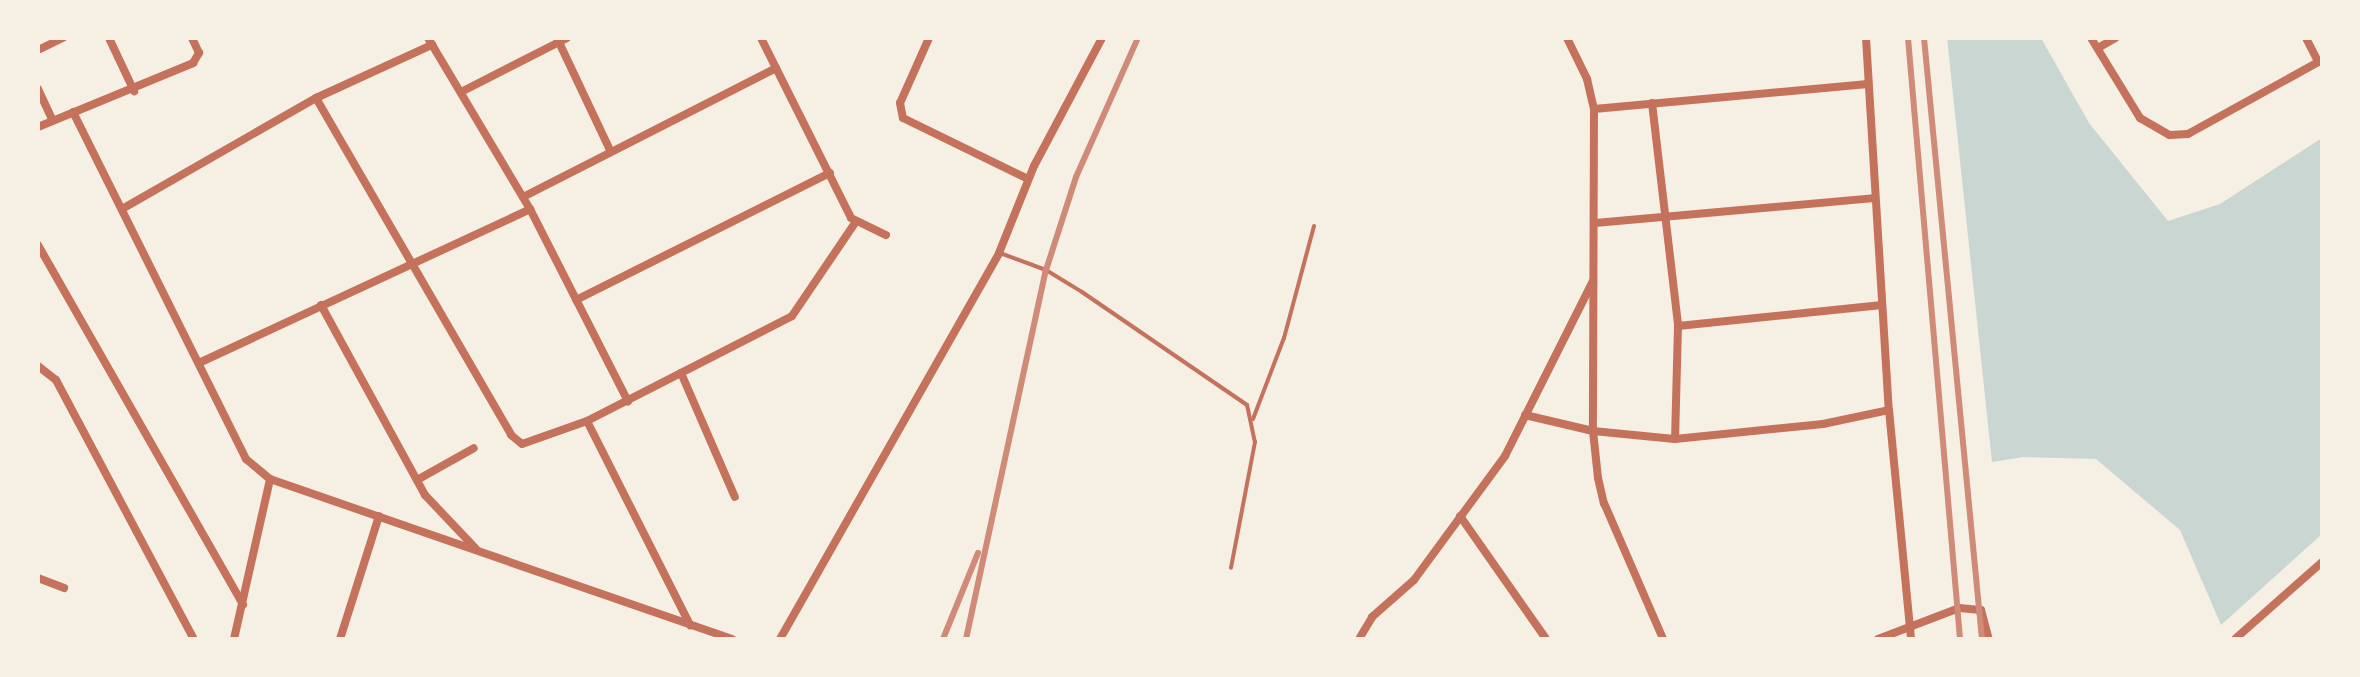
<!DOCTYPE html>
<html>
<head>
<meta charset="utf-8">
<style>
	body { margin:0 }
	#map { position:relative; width:2360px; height:677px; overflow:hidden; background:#f6efe4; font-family:"PT Sans",sans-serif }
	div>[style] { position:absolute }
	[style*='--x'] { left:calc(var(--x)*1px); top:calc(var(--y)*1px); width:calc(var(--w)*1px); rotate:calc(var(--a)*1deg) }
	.water>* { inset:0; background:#c9d6d2 }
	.service>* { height:4px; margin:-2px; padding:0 2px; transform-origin:2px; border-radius:2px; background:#c5725c }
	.minor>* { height:8px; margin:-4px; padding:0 4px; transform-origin:4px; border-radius:4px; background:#c5725c }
	.rail>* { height:6px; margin:-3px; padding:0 3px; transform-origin:3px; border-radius:3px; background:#cf8b77 }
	span { translate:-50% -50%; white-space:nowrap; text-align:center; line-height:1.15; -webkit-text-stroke:7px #f6efe4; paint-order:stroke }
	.frame { position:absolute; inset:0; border:40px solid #f6efe4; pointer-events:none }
</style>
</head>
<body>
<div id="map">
	<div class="water">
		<div style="clip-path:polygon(1947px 38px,2041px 38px,2089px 123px,2168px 221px,2220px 204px,2322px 138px,2322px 534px,2221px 625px,2180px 530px,2096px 459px,2024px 457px,1992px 462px)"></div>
	</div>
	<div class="service">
		<div style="--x:1000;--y:253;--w:49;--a:20.3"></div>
		<div style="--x:1046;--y:270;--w:42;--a:31.4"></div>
		<div style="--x:1082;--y:292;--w:200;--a:34.4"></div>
		<div style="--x:1247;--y:405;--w:38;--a:78"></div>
		<div style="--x:1255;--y:442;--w:128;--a:100.8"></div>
		<div style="--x:1253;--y:419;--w:87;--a:-69.1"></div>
		<div style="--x:1284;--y:338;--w:116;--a:-75"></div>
	</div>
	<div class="minor">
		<div style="--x:109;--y:38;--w:59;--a:64.7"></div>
		<div style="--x:428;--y:38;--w:199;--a:59.2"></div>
		<div style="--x:530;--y:209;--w:216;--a:63"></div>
		<div style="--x:557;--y:38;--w:126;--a:64.7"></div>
		<div style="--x:761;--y:38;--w:201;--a:63.4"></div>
		<div style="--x:851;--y:218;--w:39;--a:26"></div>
		<div style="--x:929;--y:38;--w:71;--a:114"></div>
		<div style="--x:900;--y:103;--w:15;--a:79"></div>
		<div style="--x:903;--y:118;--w:139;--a:26"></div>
		<div style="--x:1567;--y:38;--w:46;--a:64"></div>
		<div style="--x:1587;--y:79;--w:31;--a:77"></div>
		<div style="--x:1594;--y:109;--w:322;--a:90.2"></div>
		<div style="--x:1593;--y:431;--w:47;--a:83.9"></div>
		<div style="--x:1598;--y:478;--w:26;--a:77"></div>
		<div style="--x:1604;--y:503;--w:148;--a:66.5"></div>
		<div style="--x:1866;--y:38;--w:373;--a:86.5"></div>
		<div style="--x:1889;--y:410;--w:230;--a:84.5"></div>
		<div style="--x:2091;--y:38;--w:94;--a:58.5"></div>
		<div style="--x:2140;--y:118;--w:34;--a:30"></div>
		<div style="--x:2170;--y:135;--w:18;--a:-3"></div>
		<div style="--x:2188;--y:134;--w:153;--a:-28.9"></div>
		<div style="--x:2306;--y:38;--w:27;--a:63"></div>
		<div style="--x:2098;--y:48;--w:20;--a:-30"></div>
		<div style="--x:38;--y:50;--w:28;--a:-26"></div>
		<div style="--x:38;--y:89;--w:35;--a:65"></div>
		<div style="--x:461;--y:92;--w:119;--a:-27"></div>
		<div style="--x:316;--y:98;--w:389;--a:59.9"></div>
		<div style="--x:511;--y:435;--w:14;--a:39"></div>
		<div style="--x:522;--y:444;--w:69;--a:-19.5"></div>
		<div style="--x:587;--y:421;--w:230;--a:-27.1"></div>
		<div style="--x:792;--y:316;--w:112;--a:-55.9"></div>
		<div style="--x:1652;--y:103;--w:225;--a:83.3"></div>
		<div style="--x:1678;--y:326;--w:113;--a:91.5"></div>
		<div style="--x:1594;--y:109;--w:275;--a:-5.2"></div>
		<div style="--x:73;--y:112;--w:388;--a:63.5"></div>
		<div style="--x:246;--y:459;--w:31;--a:40"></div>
		<div style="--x:38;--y:127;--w:168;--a:-22.4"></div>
		<div style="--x:193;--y:63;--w:12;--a:-59"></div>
		<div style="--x:199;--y:53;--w:17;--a:-115"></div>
		<div style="--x:523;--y:197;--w:284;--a:-27"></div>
		<div style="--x:122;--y:209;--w:224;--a:-29.8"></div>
		<div style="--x:316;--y:98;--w:128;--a:-24.6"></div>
		<div style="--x:1595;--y:223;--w:280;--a:-5.1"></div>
		<div style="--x:38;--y:245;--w:414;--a:60.3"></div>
		<div style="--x:576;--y:300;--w:284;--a:-26.6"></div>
		<div style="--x:321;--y:305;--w:217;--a:61.3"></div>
		<div style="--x:425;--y:495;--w:74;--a:46.6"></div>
		<div style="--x:1678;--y:326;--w:205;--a:-5.9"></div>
		<div style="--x:201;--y:362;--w:363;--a:-24.9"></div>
		<div style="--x:38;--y:366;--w:23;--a:38"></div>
		<div style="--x:56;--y:380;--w:293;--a:62"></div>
		<div style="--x:681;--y:373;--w:135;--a:66.5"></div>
		<div style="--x:1525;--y:415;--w:70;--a:13.2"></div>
		<div style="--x:1593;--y:431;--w:82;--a:5.6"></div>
		<div style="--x:1675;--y:439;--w:149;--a:-5.8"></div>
		<div style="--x:1823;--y:424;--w:67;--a:-12"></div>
		<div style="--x:587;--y:421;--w:229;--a:63.2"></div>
		<div style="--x:417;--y:480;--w:65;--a:-29.3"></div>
		<div style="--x:1460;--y:516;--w:150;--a:55"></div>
		<div style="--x:38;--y:578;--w:28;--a:21"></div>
		<div style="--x:234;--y:639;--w:164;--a:-77.3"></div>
		<div style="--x:270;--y:479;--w:489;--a:19.1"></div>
		<div style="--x:340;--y:639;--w:129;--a:-72.4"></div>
		<div style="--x:780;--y:639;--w:444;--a:-60.4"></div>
		<div style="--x:999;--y:253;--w:94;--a:-68.1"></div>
		<div style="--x:1034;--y:166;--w:145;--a:-62"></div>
		<div style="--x:1359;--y:639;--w:26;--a:-59"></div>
		<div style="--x:1372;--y:617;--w:56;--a:-41.4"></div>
		<div style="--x:1414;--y:580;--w:154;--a:-53.7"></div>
		<div style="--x:1505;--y:456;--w:196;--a:-63.3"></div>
		<div style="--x:1878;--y:639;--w:87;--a:-20.9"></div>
		<div style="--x:1959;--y:608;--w:22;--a:5"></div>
		<div style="--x:1981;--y:610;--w:30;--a:75"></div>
		<div style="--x:2235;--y:639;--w:116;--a:-41.5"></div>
	</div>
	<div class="rail">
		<div style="--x:1908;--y:38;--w:603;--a:85.05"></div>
		<div style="--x:1924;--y:38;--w:604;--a:84.49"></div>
		<div style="--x:943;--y:639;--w:93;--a:-67.9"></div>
		<div style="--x:966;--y:639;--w:378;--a:-77.8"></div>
		<div style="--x:1046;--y:270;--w:98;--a:-72.1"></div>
		<div style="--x:1076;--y:177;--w:152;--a:-66"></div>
	</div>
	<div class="frame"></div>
</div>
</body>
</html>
